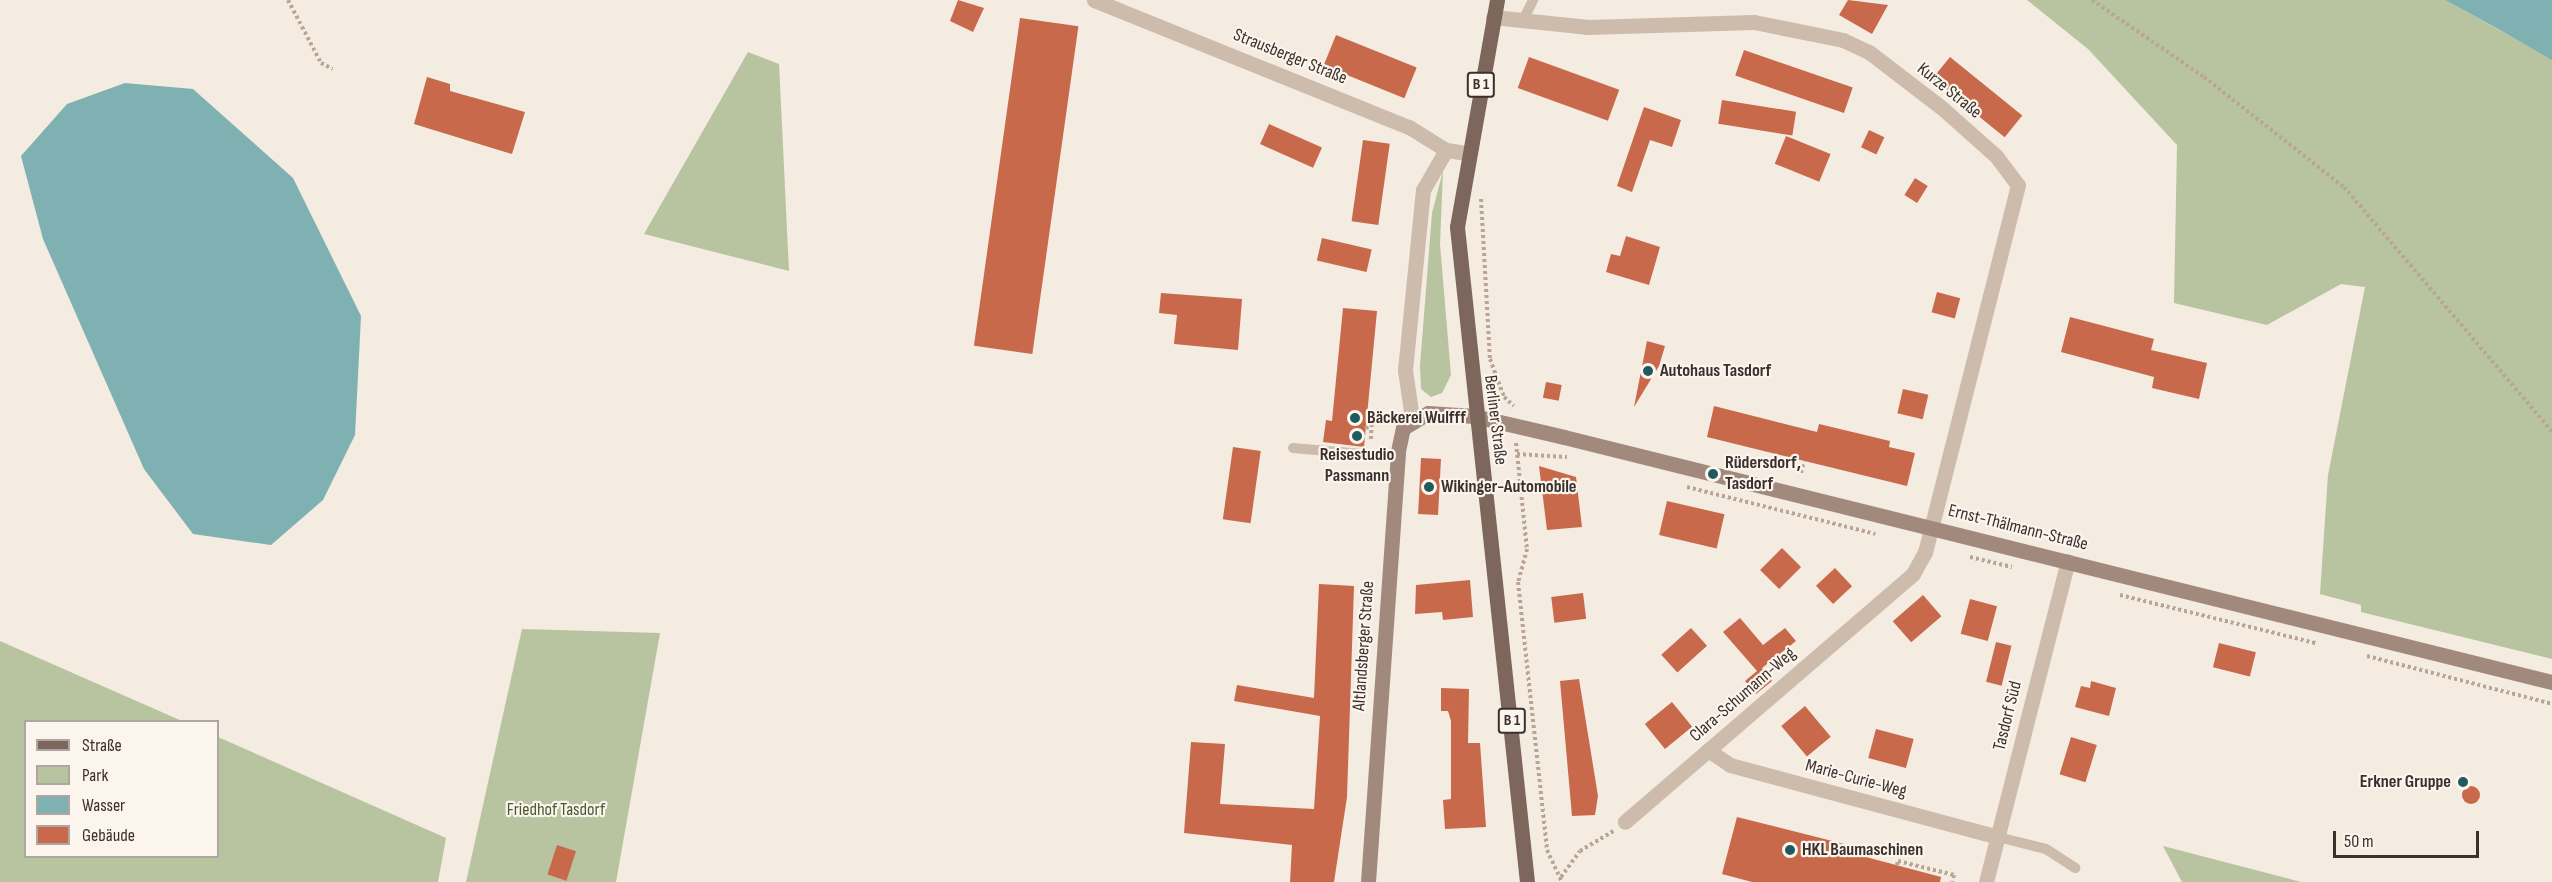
<!DOCTYPE html>
<html>
<head>
<meta charset="utf-8">
<style>
	body { margin:0 }
	#map { position:relative; width:2552px; height:882px; overflow:hidden; background:#f4ebe1; font-family:"Sofia Sans Condensed",sans-serif }
	div>[style] { position:absolute }
	[style*='--x'] { left:calc(var(--x)*1px); top:calc(var(--y)*1px); width:calc(var(--w)*1px); rotate:calc(var(--a)*1deg) }
	.green>* { inset:0; background:#b8c4a0 }
	.water>* { inset:0; background:#7fb0b2 }
	.building>* { inset:0; background:#c8694b; transform-origin:0 0 }
	.round { border-radius:50% }
	.path>* { height:4px; margin-top:-2px; transform-origin:0; background:repeating-linear-gradient(90deg,#b9a596 0 3px,transparent 0 6px) }
	.service>* { height:10px; margin:-5px; padding:0 5px; transform-origin:5px; border-radius:5px; background:#cdbbac }
	.minor>* { height:15px; margin:-7.5px; padding:0 7.5px; transform-origin:7.5px; border-radius:7.5px; background:#cdbbac }
	.secondary>* { height:15px; margin:-7.5px; padding:0 7.5px; transform-origin:7.5px; border-radius:7.5px; background:#a18a7d }
	.primary>* { height:15px; margin:-7.5px; padding:0 7.5px; transform-origin:7.5px; border-radius:7.5px; background:#7d675c }
	.dots>* { width:16px; height:16px; translate:-50% -50%; box-sizing:border-box; border:3px solid #fbf5ee; border-radius:50% }
	span { translate:-50% -50%; white-space:nowrap; text-align:center; line-height:1.15; -webkit-text-stroke:4.5px #fbf5ee; paint-order:stroke }
	.shield-label span { padding:2px 4px; background:#fbf5ee; border:2px solid; border-radius:4px; -webkit-text-stroke-width:0 }
	.shield-label { font-size:16px; color:#3b302b; font-weight:700 }
	.street-label { font-size:18px; color:#3b302b }
	.poi-label { font-size:18px; color:#3b302b; font-weight:700 }
	.left { translate:0 -50%; text-align:left }
	.right { translate:-100% -50%; text-align:right }
	.park-label { font-size:18px; color:#4a5a2e }
	.legend { position:absolute; left:24px; top:720px; width:195px; height:138px; box-sizing:border-box; background:#fbf5ee; border:2px solid #aea6a0; margin:0; padding:8px 10px; list-style:none; font-size:18px; color:#3b302b }
	.legend li { display:flex; align-items:center; gap:12px; height:30px }
	.legend b { width:30px; border:2px solid #aea6a0 }
	.scale { position:absolute; left:2333px; top:831px; width:146px; height:27px; box-sizing:border-box; border:3px solid #3b302b; border-top:0; padding-left:8px; font-size:18px; line-height:21px; white-space:nowrap; color:#3b302b; -webkit-text-stroke:4px #fbf5ee; paint-order:stroke }
</style>
</head>
<body>
<div id="map">
	<div class="green">
		<div style="clip-path:polygon(2027px 0,2445px 0,2552px 59px,2552px 659px,2361px 612px,2361px 605px,2320px 594px,2328px 475px,2365px 287px,2341px 284px,2267px 325px,2174px 303px,2177px 145px,2088px 49px)"></div>
		<div style="clip-path:polygon(748px 52px,779px 64px,789px 271px,644px 234px)"></div>
		<div style="clip-path:polygon(1443px 171px,1440px 244px,1451px 375px,1442px 393px,1431px 397px,1421px 389px,1420px 366px,1432px 213px)"></div>
		<div style="clip-path:polygon(522px 629px,660px 633px,616px 882px,466px 882px)"></div>
		<div style="clip-path:polygon(0 641px,182px 721px,26px 722px,26px 856px,218px 856px,218px 737px,446px 838px,438px 882px,0 882px)"></div>
		<div style="clip-path:polygon(2163px 846px,2301px 882px,2182px 882px)"></div>
	</div>
	<div class="water">
		<div style="clip-path:polygon(2445px 0,2552px 0,2552px 60px,2500px 30px)"></div>
		<div style="clip-path:polygon(125px 83px,193px 89px,293px 178px,361px 316px,355px 435px,323px 500px,271px 545px,193px 534px,144px 469px,43px 239px,21px 156px,67px 104px)"></div>
	</div>
	<div class="building">
		<div style="clip-path:polygon(958px 0,984px 8px,973px 32px,950px 21px)"></div>
		<div style="clip-path:polygon(1848px 0,1888px 5px,1872px 34px,1839px 15px)"></div>
		<div style="left:1020px;top:18px;width:59px;height:331px;rotate:8deg"></div>
		<div style="left:1336px;top:35px;width:87px;height:33px;rotate:22deg"></div>
		<div style="left:1744px;top:50px;width:115px;height:27px;rotate:19deg"></div>
		<div style="left:1529px;top:57px;width:96px;height:33px;rotate:20deg"></div>
		<div style="left:1950px;top:57px;width:93px;height:28px;rotate:39deg"></div>
		<div style="clip-path:polygon(427px 77px,450px 84px,450px 91px,525px 112px,512px 154px,414px 124px)"></div>
		<div style="left:1722px;top:100px;width:75px;height:24px;rotate:9deg"></div>
		<div style="clip-path:polygon(1644px 107px,1681px 120px,1672px 147px,1650px 140px,1632px 192px,1617px 186px)"></div>
		<div style="left:1269px;top:124px;width:58px;height:22px;rotate:24deg"></div>
		<div style="left:1869px;top:130px;width:17px;height:19px;rotate:25deg"></div>
		<div style="left:1786px;top:136px;width:48px;height:30px;rotate:22deg"></div>
		<div style="left:1363px;top:140px;width:27px;height:82px;rotate:8deg"></div>
		<div style="left:1915px;top:178px;width:15px;height:20px;rotate:32deg"></div>
		<div style="clip-path:polygon(1626px 236px,1660px 247px,1649px 285px,1606px 272px,1611px 254px,1620px 256px)"></div>
		<div style="left:1322px;top:238px;width:51px;height:23px;rotate:13deg"></div>
		<div style="left:1937px;top:292px;width:24px;height:21px;rotate:15deg"></div>
		<div style="clip-path:polygon(1161px 293px,1242px 299px,1238px 350px,1174px 344px,1177px 315px,1159px 313px)"></div>
		<div style="clip-path:polygon(1343px 308px,1377px 311px,1364px 447px,1323px 442px,1326px 420px,1332px 421px)"></div>
		<div style="clip-path:polygon(2070px 317px,2154px 339px,2151px 350px,2207px 363px,2199px 399px,2152px 388px,2154px 377px,2061px 352px)"></div>
		<div style="clip-path:polygon(1647px 341px,1665px 346px,1659px 366px,1634px 407px)"></div>
		<div style="left:1546px;top:382px;width:16px;height:16px;rotate:11deg"></div>
		<div style="left:1903px;top:389px;width:26px;height:25px;rotate:13deg"></div>
		<div style="clip-path:polygon(1714px 406px,1817px 432px,1819px 424px,1890px 441px,1889px 447px,1915px 453px,1907px 486px,1707px 437px)"></div>
		<div style="left:1233px;top:447px;width:28px;height:73px;rotate:8deg"></div>
		<div style="left:1421px;top:458px;width:20px;height:56px;rotate:3deg"></div>
		<div style="clip-path:polygon(1539px 466px,1576px 477px,1582px 527px,1547px 530px)"></div>
		<div style="left:1667px;top:501px;width:59px;height:35px;rotate:13deg"></div>
		<div style="left:1782px;top:548px;width:27px;height:31px;rotate:45deg"></div>
		<div style="left:1835px;top:568px;width:25px;height:26px;rotate:47deg"></div>
		<div style="clip-path:polygon(1470px 580px,1473px 617px,1443px 620px,1442px 612px,1415px 614px,1416px 585px)"></div>
		<div style="clip-path:polygon(1319px 584px,1354px 586px,1347px 797px,1334px 882px,1290px 882px,1292px 845px,1184px 833px,1191px 742px,1225px 744px,1220px 804px,1314px 809px,1320px 716px,1234px 701px,1237px 685px,1314px 698px)"></div>
		<div style="left:1583px;top:593px;width:26px;height:32px;rotate:83deg"></div>
		<div style="left:1923px;top:595px;width:28px;height:40px;rotate:49deg"></div>
		<div style="left:1970px;top:599px;width:28px;height:36px;rotate:15deg"></div>
		<div style="clip-path:polygon(1740px 618px,1763px 645px,1785px 628px,1796px 641px,1762px 668px,1772px 681px,1756px 694px,1745px 681px,1757px 671px,1723px 632px)"></div>
		<div style="left:1691px;top:628px;width:24px;height:40px;rotate:48deg"></div>
		<div style="left:1996px;top:642px;width:16px;height:41px;rotate:14deg"></div>
		<div style="left:2219px;top:643px;width:38px;height:25px;rotate:14deg"></div>
		<div style="clip-path:polygon(1579px 679px,1598px 796px,1595px 815px,1572px 816px,1560px 681px)"></div>
		<div style="clip-path:polygon(2091px 681px,2116px 688px,2109px 716px,2075px 707px,2081px 686px,2090px 688px)"></div>
		<div style="clip-path:polygon(1441px 688px,1469px 689px,1468px 743px,1480px 743px,1486px 827px,1445px 829px,1443px 800px,1451px 799px,1451px 721px,1448px 711px,1441px 711px)"></div>
		<div style="left:1672px;top:702px;width:32px;height:35px;rotate:51deg"></div>
		<div style="left:1805px;top:706px;width:40px;height:31px;rotate:50deg"></div>
		<div style="left:1876px;top:729px;width:39px;height:30px;rotate:15deg"></div>
		<div style="left:2071px;top:737px;width:27px;height:39px;rotate:17deg"></div>
		<div class="round" style="left:2462px;top:786px;width:18px;height:18px"></div>
		<div style="clip-path:polygon(1737px 817px,1852px 846px,1851px 853px,1941px 877px,1940px 882px,1752px 882px,1722px 874px)"></div>
		<div style="left:557px;top:845px;width:20px;height:31px;rotate:18deg"></div>
	</div>
	<div class="path">
		<div style="--x:288;--y:0;--w:71;--a:62.4"></div>
		<div style="--x:321;--y:63;--w:13;--a:27"></div>
		<div style="--x:2092;--y:0;--w:136;--a:34.5"></div>
		<div style="--x:2204;--y:77;--w:178;--a:38.2"></div>
		<div style="--x:2344;--y:187;--w:321;--a:49.6"></div>
		<div style="--x:1481;--y:199;--w:160;--a:86.8"></div>
		<div style="--x:1490;--y:359;--w:40;--a:69.8"></div>
		<div style="--x:1504;--y:397;--w:13;--a:42"></div>
		<div style="--x:1366;--y:429;--w:13;--a:-61"></div>
		<div style="--x:1372;--y:418;--w:22;--a:93"></div>
		<div style="--x:1516;--y:443;--w:107;--a:84.1"></div>
		<div style="--x:1527;--y:549;--w:34;--a:105"></div>
		<div style="--x:1518;--y:582;--w:270;--a:83.8"></div>
		<div style="--x:1547;--y:850;--w:35;--a:65"></div>
		<div style="--x:1517;--y:454;--w:50;--a:3.4"></div>
		<div style="--x:1801;--y:473;--w:12;--a:-76"></div>
		<div style="--x:1687;--y:487;--w:194;--a:14"></div>
		<div style="--x:1970;--y:557;--w:43;--a:13.4"></div>
		<div style="--x:2120;--y:595;--w:202;--a:13.8"></div>
		<div style="--x:2367;--y:656;--w:191;--a:14.5"></div>
		<div style="--x:1897;--y:865;--w:4;--a:-76"></div>
		<div style="--x:1898;--y:861;--w:58;--a:14"></div>
		<div style="--x:1954;--y:875;--w:7;--a:106"></div>
		<div style="--x:1561;--y:877;--w:32;--a:-54"></div>
		<div style="--x:1580;--y:851;--w:39;--a:-31"></div>
	</div>
	<div class="service">
		<div style="--x:1522;--y:22;--w:25;--a:-63"></div>
		<div style="--x:1293;--y:448;--w:104;--a:4.9"></div>
		<div style="--x:1998;--y:837;--w:49;--a:14"></div>
		<div style="--x:2046;--y:849;--w:35;--a:33"></div>
	</div>
	<div class="minor">
		<div style="--x:1094;--y:0;--w:340;--a:22"></div>
		<div style="--x:1409;--y:127;--w:44;--a:31.9"></div>
		<div style="--x:1446;--y:150;--w:22;--a:8"></div>
		<div style="--x:1493;--y:17;--w:96;--a:6"></div>
		<div style="--x:1588;--y:27;--w:166;--a:-1.7"></div>
		<div style="--x:1754;--y:22;--w:91;--a:11.4"></div>
		<div style="--x:1843;--y:40;--w:29;--a:25"></div>
		<div style="--x:1869;--y:52;--w:92;--a:37.5"></div>
		<div style="--x:1942;--y:108;--w:72;--a:41.6"></div>
		<div style="--x:1996;--y:156;--w:36;--a:53"></div>
		<div style="--x:2018;--y:185;--w:379;--a:104.2"></div>
		<div style="--x:1925;--y:552;--w:25;--a:119"></div>
		<div style="--x:1913;--y:574;--w:380;--a:139.3"></div>
		<div style="--x:1412;--y:418;--w:49;--a:-98.3"></div>
		<div style="--x:1405;--y:370;--w:181;--a:-84.3"></div>
		<div style="--x:1423;--y:190;--w:46;--a:-60.1"></div>
		<div style="--x:1708;--y:750;--w:27;--a:34"></div>
		<div style="--x:1730;--y:765;--w:278;--a:15"></div>
		<div style="--x:1986;--y:882;--w:331;--a:-75.7"></div>
	</div>
	<div class="secondary">
		<div style="--x:1368;--y:882;--w:432;--a:-86"></div>
		<div style="--x:1398;--y:451;--w:24;--a:-78"></div>
		<div style="--x:1403;--y:428;--w:29;--a:-31"></div>
		<div style="--x:1428;--y:413;--w:46;--a:3.7"></div>
		<div style="--x:1474;--y:416;--w:92;--a:13.1"></div>
		<div style="--x:1564;--y:437;--w:1018;--a:13.93"></div>
	</div>
	<div class="primary">
		<div style="--x:1497;--y:0;--w:230;--a:100"></div>
		<div style="--x:1457;--y:227;--w:659;--a:83.9"></div>
	</div>
	<div class="dots">
		<div style="left:1648px;top:371px;background:#1f5a5e"></div>
		<div style="left:1355px;top:418px;background:#1f5a5e"></div>
		<div style="left:1357px;top:436px;background:#1f5a5e"></div>
		<div style="left:1713px;top:474px;background:#1f5a5e"></div>
		<div style="left:1429px;top:487px;background:#1f5a5e"></div>
		<div style="left:2463px;top:782px;background:#1f5a5e"></div>
		<div style="left:1790px;top:850px;background:#1f5a5e"></div>
	</div>
	<div class="shield-label">
		<span style="left:1481px;top:85px">B 1</span>
		<span style="left:1512px;top:721px">B 1</span>
	</div>
	<div class="street-label">
		<span style="left:1290px;top:57px;rotate:22deg">Strausberger Straße</span>
		<span style="left:1949px;top:91px;rotate:39deg">Kurze Straße</span>
		<span style="left:1495px;top:420px;rotate:83deg">Berliner Straße</span>
		<span style="left:2018px;top:528px;rotate:14deg">Ernst-Thälmann-Straße</span>
		<span style="left:1364px;top:646px;rotate:-86deg">Altlandsberger Straße</span>
		<span style="left:1743px;top:695px;rotate:-41deg">Clara-Schumann-Weg</span>
		<span style="left:2008px;top:716px;rotate:-76deg">Tasdorf Süd</span>
		<span style="left:1856px;top:779px;rotate:15deg">Marie-Curie-Weg</span>
	</div>
	<div class="poi-label">
		<span class="left" style="left:1660px;top:371px">Autohaus Tasdorf</span>
		<span class="left" style="left:1367px;top:418px">Bäckerei Wulfff</span>
		<span style="left:1357px;top:466px">Reisestudio<br>Passmann</span>
		<span class="left" style="left:1725px;top:474px">Rüdersdorf,<br>Tasdorf</span>
		<span class="left" style="left:1441px;top:487px">Wikinger-Automobile</span>
		<span class="right" style="left:2451px;top:782px">Erkner Gruppe</span>
		<span class="left" style="left:1802px;top:850px">HKL Baumaschinen</span>
	</div>
	<div class="park-label">
		<span style="left:556px;top:810px">Friedhof Tasdorf</span>
	</div>
	<ul class="legend">
	<li><b style="height:8px;background:#7d675c"></b>Straße</li>
	<li><b style="height:16px;background:#b8c4a0"></b>Park</li>
	<li><b style="height:16px;background:#7fb0b2"></b>Wasser</li>
	<li><b style="height:16px;background:#c8694b"></b>Gebäude</li>
	</ul>
	<div class="scale">50 m</div>
</div>
</body>
</html>
